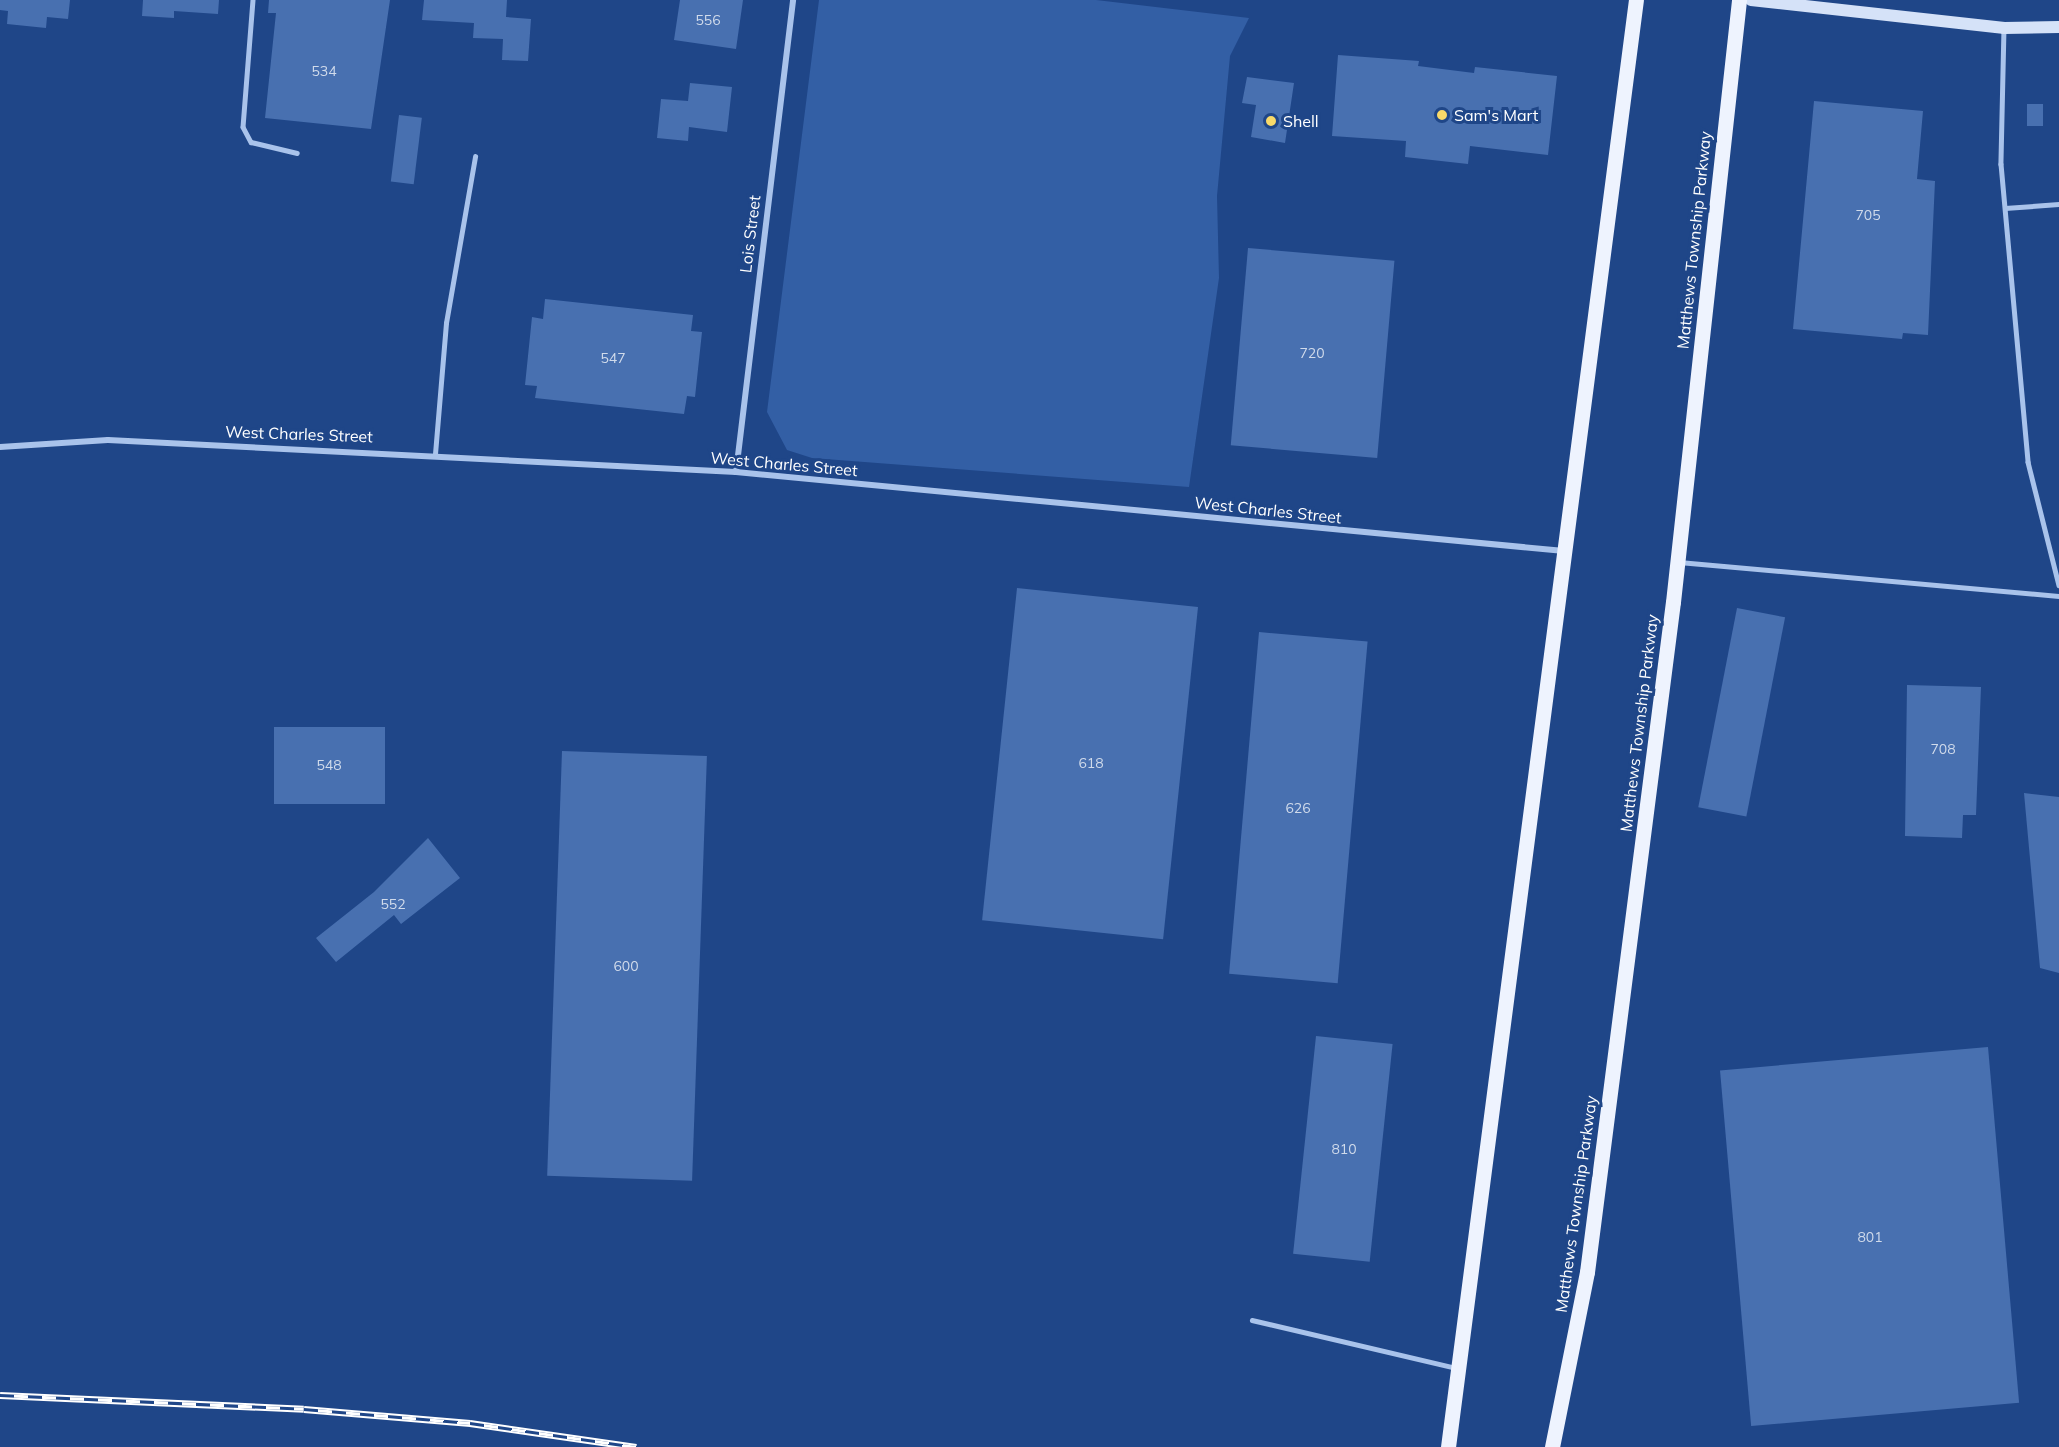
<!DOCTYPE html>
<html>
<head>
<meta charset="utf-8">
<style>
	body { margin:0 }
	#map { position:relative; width:2059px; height:1447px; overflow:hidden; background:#1f4688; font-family:Mulish,sans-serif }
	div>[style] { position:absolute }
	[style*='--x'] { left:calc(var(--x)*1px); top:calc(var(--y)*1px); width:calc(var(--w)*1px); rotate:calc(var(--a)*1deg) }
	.green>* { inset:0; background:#335fa5 }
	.building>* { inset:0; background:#4870b0; transform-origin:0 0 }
	.lane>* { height:4.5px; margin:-2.25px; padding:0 2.25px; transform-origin:2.25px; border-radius:2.25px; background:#a9c3eb }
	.street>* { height:6px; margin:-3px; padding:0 3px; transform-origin:3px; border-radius:3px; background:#a9c3eb }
	.secondary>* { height:12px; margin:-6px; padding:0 6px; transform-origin:6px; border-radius:6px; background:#d5e2f8 }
	.primary>* { height:15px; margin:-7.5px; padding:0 7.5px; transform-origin:7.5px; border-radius:7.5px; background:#eef3fe }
	.rail>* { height:7px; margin-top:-3.5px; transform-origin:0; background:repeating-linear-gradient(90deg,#1f4688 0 14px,#fff 0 28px); box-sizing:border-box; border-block:2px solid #fff }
	.dots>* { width:16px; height:16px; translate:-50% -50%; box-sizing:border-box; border:3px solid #1f4688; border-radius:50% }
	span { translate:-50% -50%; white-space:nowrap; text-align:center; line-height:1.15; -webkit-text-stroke:6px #1f4688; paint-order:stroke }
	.number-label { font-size:14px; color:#d1dbeb }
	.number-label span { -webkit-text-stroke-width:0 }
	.poi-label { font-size:16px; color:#fff }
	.left { translate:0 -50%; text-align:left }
	.street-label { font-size:16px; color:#fff }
</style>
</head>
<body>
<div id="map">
	<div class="green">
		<div style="clip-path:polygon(819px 0,1096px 0,1249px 18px,1230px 56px,1217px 196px,1219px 278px,1189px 487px,812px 458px,787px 450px,767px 412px)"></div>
	</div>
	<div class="building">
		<div style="clip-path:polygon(0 0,70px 0,68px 19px,47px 17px,46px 28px,7px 24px,8px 11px,0 10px)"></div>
		<div style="clip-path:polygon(143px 0,219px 0,218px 14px,174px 11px,174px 18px,142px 16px)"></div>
		<div style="clip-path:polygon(269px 0,390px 0,371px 129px,265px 118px,276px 13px,268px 13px)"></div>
		<div style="clip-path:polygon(424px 0,507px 0,506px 17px,531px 19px,528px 61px,502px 60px,503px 39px,473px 38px,474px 23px,422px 20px)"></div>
		<div style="clip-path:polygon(680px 0,743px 0,736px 49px,674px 40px)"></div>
		<div style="clip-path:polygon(1338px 55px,1419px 61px,1418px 66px,1474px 73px,1475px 67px,1557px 76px,1548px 155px,1470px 146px,1468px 164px,1405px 157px,1406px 141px,1332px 136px)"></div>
		<div style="clip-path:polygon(1247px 77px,1294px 83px,1285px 143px,1251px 137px,1256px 105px,1242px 103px)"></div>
		<div style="clip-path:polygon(690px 83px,732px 87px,727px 132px,689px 127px,688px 141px,657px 138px,661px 99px,688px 101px)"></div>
		<div style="clip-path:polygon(1814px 101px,1923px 111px,1917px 179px,1935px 181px,1928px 335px,1903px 333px,1902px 339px,1793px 329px)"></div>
		<div style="left:2027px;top:104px;width:16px;height:22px"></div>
		<div style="left:399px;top:115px;width:23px;height:67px;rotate:7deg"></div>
		<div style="left:1248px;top:248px;width:147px;height:198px;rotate:5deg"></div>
		<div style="clip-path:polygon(545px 299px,693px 315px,691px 331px,702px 332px,695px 397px,687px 396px,684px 414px,535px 398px,537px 386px,525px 385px,532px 317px,543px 319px)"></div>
		<div style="left:1017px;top:588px;width:182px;height:334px;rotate:6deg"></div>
		<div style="left:1737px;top:608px;width:49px;height:203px;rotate:11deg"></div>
		<div style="left:1259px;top:632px;width:109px;height:343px;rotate:5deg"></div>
		<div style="clip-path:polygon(1907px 685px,1981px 687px,1976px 815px,1963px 815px,1962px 838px,1905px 836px)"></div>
		<div style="left:274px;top:727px;width:111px;height:77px"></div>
		<div style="left:562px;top:751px;width:145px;height:425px;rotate:2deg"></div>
		<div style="clip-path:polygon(2024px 793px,2059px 797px,2059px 973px,2040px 968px)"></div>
		<div style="clip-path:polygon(428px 838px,460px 878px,401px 924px,394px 915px,336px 962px,316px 938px,374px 892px)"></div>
		<div style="left:1316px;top:1036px;width:77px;height:219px;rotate:6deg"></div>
		<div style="left:1988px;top:1047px;width:357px;height:269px;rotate:85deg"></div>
	</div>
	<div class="lane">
		<div style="--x:253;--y:0;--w:127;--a:94.5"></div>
		<div style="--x:243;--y:127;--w:17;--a:62"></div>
		<div style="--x:251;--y:142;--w:47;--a:13.4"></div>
		<div style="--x:2004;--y:28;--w:136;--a:91.3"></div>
		<div style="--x:2001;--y:164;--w:299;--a:84.8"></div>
		<div style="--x:2028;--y:462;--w:127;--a:75.9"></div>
		<div style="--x:2005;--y:208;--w:54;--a:-4.2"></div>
		<div style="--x:435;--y:454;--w:131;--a:-85.2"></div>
		<div style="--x:446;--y:323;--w:169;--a:-80.1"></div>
		<div style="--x:1679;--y:562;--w:382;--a:5.1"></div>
		<div style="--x:1252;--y:1320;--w:210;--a:13.2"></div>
	</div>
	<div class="street">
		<div style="--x:0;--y:447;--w:108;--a:-3.7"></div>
		<div style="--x:108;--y:440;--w:629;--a:2.92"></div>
		<div style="--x:736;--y:472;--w:832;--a:5.45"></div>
		<div style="--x:736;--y:472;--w:475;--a:-83.1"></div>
	</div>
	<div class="secondary">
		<div style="--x:1751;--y:0;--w:255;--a:6.3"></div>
		<div style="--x:2004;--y:28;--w:55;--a:-1"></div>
	</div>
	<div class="primary">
		<div style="--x:1448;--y:1447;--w:1459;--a:-82.6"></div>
		<div style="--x:1552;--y:1447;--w:178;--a:-78.7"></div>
		<div style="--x:1587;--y:1272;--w:675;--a:-82.69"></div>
		<div style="--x:1673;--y:602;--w:606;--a:-83.74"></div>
	</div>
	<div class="rail">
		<div style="--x:0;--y:1395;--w:304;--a:2.6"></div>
		<div style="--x:304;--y:1409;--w:167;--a:4.8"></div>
		<div style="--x:470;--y:1423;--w:168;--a:8.2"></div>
	</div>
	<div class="dots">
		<div style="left:1442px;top:115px;background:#f8d969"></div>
		<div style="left:1271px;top:121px;background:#f8d969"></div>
	</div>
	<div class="number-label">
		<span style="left:708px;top:20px">556</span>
		<span style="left:324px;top:71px">534</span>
		<span style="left:1868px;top:215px">705</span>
		<span style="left:1312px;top:353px">720</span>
		<span style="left:613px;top:358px">547</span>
		<span style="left:1943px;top:749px">708</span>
		<span style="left:1091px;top:763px">618</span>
		<span style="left:329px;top:765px">548</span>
		<span style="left:1298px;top:808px">626</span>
		<span style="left:393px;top:904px">552</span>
		<span style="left:626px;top:966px">600</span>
		<span style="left:1344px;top:1149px">810</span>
		<span style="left:1870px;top:1237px">801</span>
	</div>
	<div class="poi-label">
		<span class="left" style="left:1454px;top:115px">Sam's Mart</span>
		<span class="left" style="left:1283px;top:121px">Shell</span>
	</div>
	<div class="street-label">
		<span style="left:750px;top:234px;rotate:-83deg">Lois Street</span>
		<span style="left:1694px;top:240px;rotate:-84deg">Matthews Township Parkway</span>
		<span style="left:299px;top:434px;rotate:2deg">West Charles Street</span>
		<span style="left:784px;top:464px;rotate:5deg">West Charles Street</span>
		<span style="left:1268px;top:510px;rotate:6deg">West Charles Street</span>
		<span style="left:1639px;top:723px;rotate:-83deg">Matthews Township Parkway</span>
		<span style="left:1576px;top:1204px;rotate:-82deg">Matthews Township Parkway</span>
	</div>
</div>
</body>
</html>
